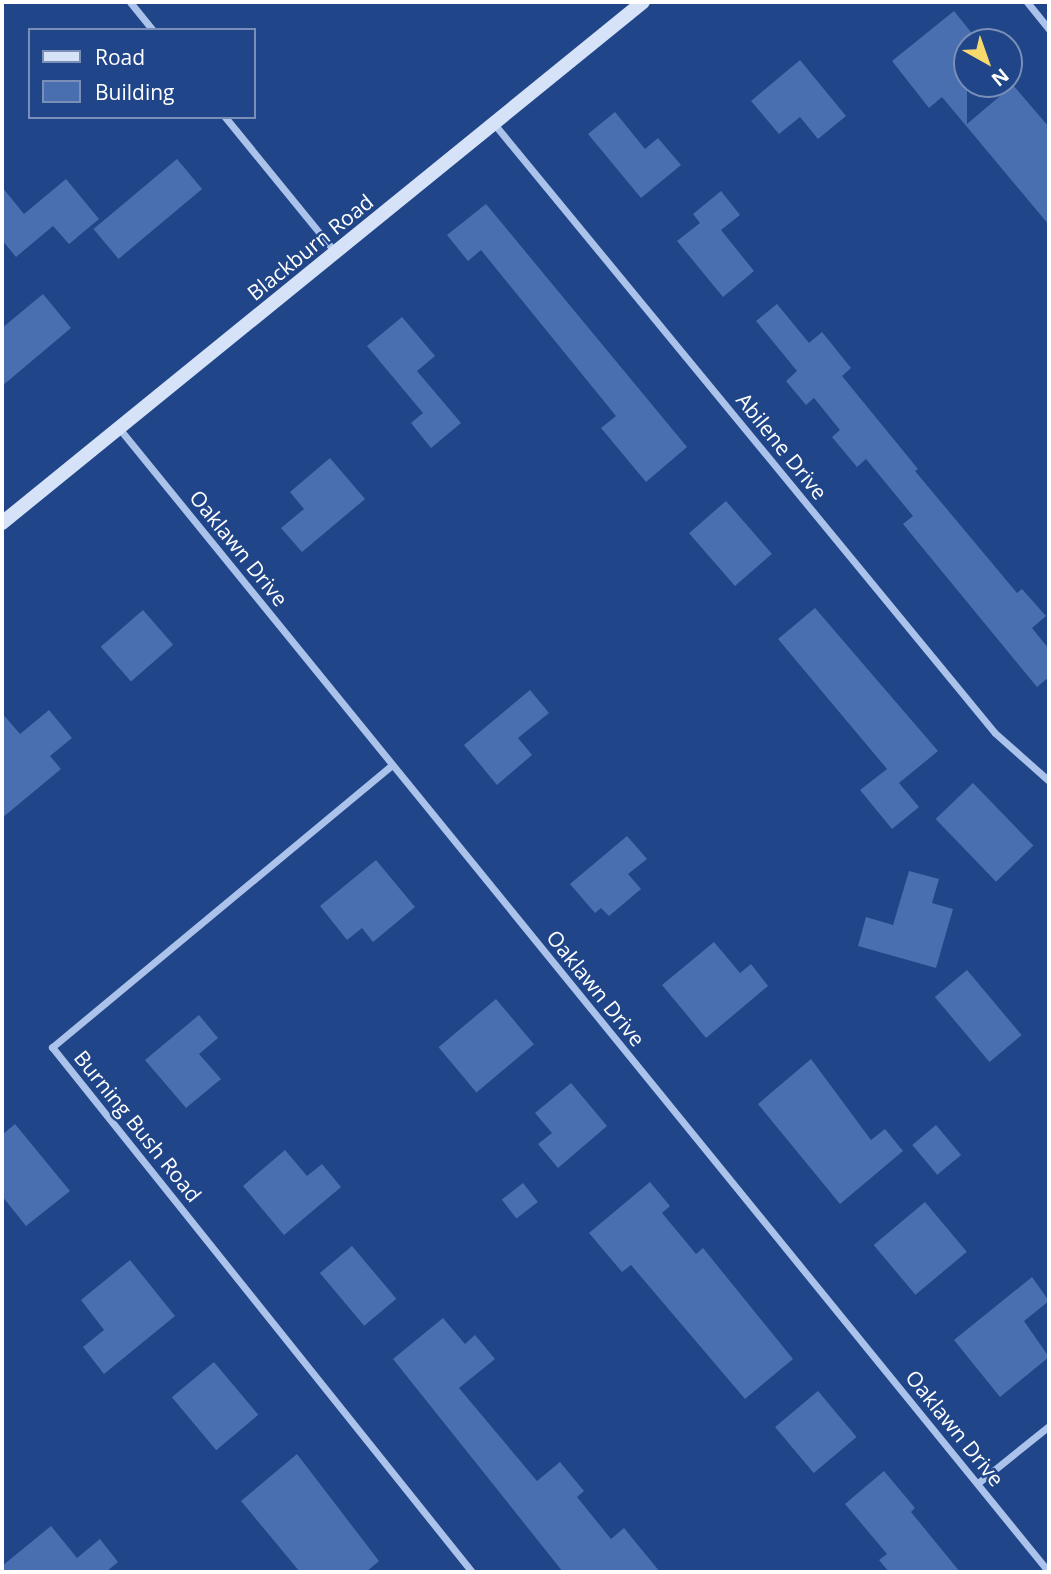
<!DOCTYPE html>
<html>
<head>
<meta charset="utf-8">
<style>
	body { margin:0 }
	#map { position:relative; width:1051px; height:1574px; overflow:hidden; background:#204588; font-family:"Open Sans",sans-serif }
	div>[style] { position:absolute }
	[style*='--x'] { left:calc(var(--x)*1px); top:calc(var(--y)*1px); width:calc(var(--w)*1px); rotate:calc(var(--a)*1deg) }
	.building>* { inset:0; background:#496fb1; transform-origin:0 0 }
	.street>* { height:7px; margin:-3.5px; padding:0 3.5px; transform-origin:3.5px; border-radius:3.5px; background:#abc3ea }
	.secondary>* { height:14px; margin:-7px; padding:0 7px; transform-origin:7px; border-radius:7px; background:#d6e2f8 }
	span { translate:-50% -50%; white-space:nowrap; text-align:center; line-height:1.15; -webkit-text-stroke:5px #204588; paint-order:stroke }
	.street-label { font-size:21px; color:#fff }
	.frame { position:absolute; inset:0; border:4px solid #fff; pointer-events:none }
	.legend { position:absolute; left:28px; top:28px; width:228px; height:91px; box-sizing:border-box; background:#204588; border:2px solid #798fb8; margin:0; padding:9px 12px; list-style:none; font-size:21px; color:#fff }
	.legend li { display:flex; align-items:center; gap:14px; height:35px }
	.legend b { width:35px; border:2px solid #798fb8 }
	.north { position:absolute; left:953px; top:28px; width:70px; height:70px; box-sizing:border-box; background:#204588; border:2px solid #798fb8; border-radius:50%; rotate:140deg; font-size:19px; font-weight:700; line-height:28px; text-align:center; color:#fff }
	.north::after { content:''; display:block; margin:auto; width:24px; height:32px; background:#f8da6c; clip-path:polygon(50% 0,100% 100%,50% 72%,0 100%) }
</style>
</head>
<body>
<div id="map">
	<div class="building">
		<div style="clip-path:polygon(954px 11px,979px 42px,967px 42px,967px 124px,1013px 85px,1049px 127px,1049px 225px,942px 97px,929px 108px,892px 61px)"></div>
		<div style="clip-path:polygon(800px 60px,846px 116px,818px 139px,800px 117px,779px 134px,751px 101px)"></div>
		<div style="clip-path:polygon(615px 112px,645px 149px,658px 138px,681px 165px,641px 198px,588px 134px)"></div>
		<div style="left:177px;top:159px;width:39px;height:109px;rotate:50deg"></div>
		<div style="clip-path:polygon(66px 179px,99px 219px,69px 244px,53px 226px,16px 257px,2px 240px,2px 187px,24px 214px)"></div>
		<div style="clip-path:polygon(721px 191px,740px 215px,721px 230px,754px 271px,723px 297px,677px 241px,700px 223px,693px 214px)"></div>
		<div style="clip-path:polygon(486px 204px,687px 447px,646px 482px,601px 428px,616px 416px,481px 250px,468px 261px,447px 235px)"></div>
		<div style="clip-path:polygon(43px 294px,71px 328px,2px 386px,2px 328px)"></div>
		<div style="clip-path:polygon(777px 304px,809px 343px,822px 332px,851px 368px,842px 376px,918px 469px,915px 471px,1017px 593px,1022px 589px,1046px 616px,1032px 628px,1049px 649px,1049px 677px,1037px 687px,903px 524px,913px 516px,866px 459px,857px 467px,832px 437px,840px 430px,814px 398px,806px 405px,786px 381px,797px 371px,756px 321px)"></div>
		<div style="clip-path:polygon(402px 317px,435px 356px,417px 371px,461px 423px,431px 448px,411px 423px,423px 413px,367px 346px)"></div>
		<div style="clip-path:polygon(330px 458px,365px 499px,302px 552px,281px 528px,304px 509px,290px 492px)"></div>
		<div style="left:726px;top:501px;width:70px;height:49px;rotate:49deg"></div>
		<div style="clip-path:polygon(815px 608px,938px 751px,899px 783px,919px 807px,892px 829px,860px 790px,887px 769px,778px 639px)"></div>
		<div style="left:143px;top:610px;width:46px;height:56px;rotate:49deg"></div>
		<div style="clip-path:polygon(530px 690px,549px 713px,518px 738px,532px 755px,497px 785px,464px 745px)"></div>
		<div style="clip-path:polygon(49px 710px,72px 738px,50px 756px,61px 769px,2px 818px,2px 713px,20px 734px)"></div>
		<div style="left:973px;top:783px;width:87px;height:52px;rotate:46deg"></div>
		<div style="clip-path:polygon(627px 836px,647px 859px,628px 874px,641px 889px,609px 916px,601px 908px,595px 913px,570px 884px)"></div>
		<div style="clip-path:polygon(376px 860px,415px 907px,373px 942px,362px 928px,347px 940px,320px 906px)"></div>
		<div style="clip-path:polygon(909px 871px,939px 879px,932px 903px,953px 909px,936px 968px,858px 946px,866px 917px,893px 925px)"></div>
		<div style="clip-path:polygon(714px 942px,740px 973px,751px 964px,768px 986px,706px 1038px,662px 985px)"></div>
		<div style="left:967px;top:970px;width:85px;height:42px;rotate:50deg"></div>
		<div style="left:496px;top:999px;width:59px;height:75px;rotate:50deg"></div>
		<div style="clip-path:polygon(199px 1015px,218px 1038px,199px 1054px,221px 1079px,186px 1108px,145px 1060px)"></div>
		<div style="clip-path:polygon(811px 1059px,871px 1140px,885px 1129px,903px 1151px,840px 1204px,758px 1104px)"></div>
		<div style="clip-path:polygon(571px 1083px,607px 1126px,558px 1168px,538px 1144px,552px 1133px,535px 1113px)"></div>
		<div style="clip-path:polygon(15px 1124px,70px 1191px,26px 1226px,2px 1196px,2px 1135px)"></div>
		<div style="left:936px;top:1125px;width:39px;height:31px;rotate:50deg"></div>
		<div style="clip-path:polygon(285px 1150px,307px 1176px,322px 1164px,341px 1187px,284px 1235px,243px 1186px)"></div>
		<div style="clip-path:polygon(650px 1182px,670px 1206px,662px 1213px,696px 1254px,703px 1248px,793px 1359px,745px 1399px,631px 1265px,622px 1272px,589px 1233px)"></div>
		<div style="left:523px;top:1183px;width:24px;height:27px;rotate:52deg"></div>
		<div style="left:925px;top:1202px;width:65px;height:67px;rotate:50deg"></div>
		<div style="left:352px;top:1246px;width:69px;height:42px;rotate:50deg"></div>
		<div style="clip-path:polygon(130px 1260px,175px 1316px,104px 1374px,83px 1347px,104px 1330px,81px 1300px)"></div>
		<div style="clip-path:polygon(1032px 1277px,1049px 1301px,1024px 1321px,1049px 1357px,1000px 1397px,954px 1340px)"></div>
		<div style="clip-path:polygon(443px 1318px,465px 1344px,475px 1335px,495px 1359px,459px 1388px,537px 1481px,560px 1462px,584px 1491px,577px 1497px,611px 1539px,624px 1528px,660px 1572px,563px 1572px,393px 1359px)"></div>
		<div style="left:214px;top:1362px;width:69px;height:55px;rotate:50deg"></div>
		<div style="left:818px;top:1391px;width:60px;height:56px;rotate:50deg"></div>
		<div style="clip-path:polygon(297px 1454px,379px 1561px,366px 1572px,300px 1572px,241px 1501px)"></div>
		<div style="clip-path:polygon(884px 1471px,915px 1508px,911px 1512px,960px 1572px,889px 1572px,879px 1560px,887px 1554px,845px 1504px)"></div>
		<div style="clip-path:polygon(51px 1526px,77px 1558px,100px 1539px,118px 1562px,106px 1572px,2px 1572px,2px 1566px)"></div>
	</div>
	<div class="street">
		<div style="--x:130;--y:2;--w:36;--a:51"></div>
		<div style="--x:1027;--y:2;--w:35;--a:51"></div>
		<div style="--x:225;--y:117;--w:174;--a:50.8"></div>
		<div style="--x:495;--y:125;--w:787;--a:50.57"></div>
		<div style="--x:995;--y:733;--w:72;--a:41.6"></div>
		<div style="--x:118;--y:427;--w:1476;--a:50.89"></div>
		<div style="--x:392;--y:765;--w:442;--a:140.3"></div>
		<div style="--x:52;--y:1047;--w:672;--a:51.34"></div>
		<div style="--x:978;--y:1483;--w:91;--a:-38.8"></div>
	</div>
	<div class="secondary">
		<div style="--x:2;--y:523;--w:826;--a:-39.1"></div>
	</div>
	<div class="street-label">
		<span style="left:310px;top:247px;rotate:-39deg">Blackburn Road</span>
		<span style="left:782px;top:446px;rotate:51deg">Abilene Drive</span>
		<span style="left:239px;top:548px;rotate:51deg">Oaklawn Drive</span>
		<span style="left:596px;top:988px;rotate:51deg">Oaklawn Drive</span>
		<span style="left:138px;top:1126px;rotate:51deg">Burning Bush Road</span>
		<span style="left:955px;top:1428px;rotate:51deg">Oaklawn Drive</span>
	</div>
	<div class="frame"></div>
	<ul class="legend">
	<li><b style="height:9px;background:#d6e2f8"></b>Road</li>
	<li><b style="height:19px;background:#496fb1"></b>Building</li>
	</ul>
	<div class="north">N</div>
</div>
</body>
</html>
